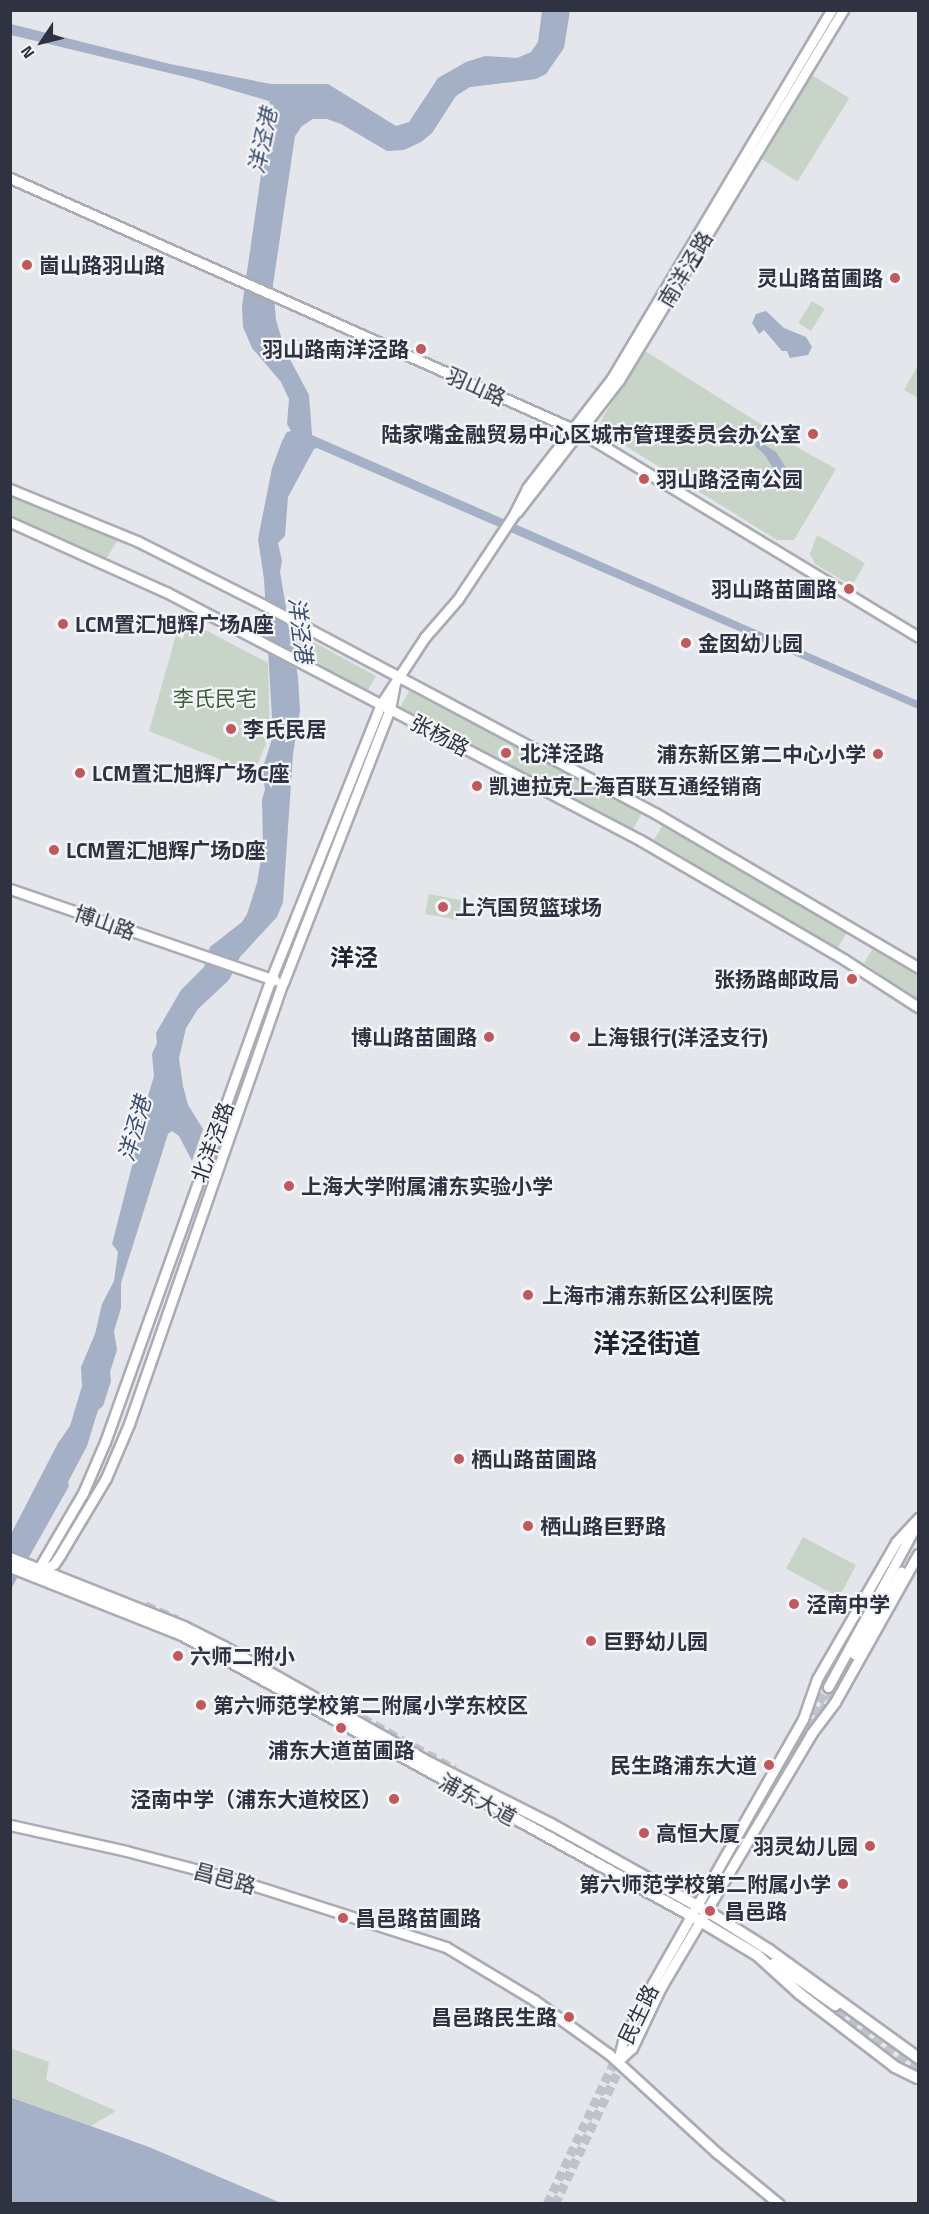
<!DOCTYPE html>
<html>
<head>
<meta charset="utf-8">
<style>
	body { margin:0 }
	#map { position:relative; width:929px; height:2214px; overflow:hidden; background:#e4e6eb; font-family:"Titillium Web","Noto Sans SC",sans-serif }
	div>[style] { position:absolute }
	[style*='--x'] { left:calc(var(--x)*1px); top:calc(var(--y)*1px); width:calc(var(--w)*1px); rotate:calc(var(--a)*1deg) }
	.green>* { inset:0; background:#c8d4c7; transform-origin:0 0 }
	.water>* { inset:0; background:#a4b0c6 }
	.secondary-tunnel>* { height:9px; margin-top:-4.5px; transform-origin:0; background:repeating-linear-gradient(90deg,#c0c2c9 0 9px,transparent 0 13.5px) }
	.primary-tunnel>* { height:10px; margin-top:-5px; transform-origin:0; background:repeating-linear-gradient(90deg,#c0c2c9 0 10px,transparent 0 15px) }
	.roads { filter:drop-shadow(2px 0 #aaacb5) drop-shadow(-2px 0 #aaacb5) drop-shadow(0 2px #aaacb5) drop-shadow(0 -2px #aaacb5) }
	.secondary>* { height:9px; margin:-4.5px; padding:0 4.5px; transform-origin:4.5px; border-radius:4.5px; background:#fff }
	.primary>* { height:10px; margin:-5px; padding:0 5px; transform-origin:5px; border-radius:5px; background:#fff }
	.dots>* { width:16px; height:16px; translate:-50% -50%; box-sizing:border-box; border:3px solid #f4f5f8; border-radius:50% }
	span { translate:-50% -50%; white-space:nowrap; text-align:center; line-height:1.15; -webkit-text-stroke:4.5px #f4f5f8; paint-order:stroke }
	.poi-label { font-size:21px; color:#2e3241; font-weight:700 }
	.left { translate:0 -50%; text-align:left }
	.right { translate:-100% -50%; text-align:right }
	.street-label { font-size:21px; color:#2e3241 }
	.park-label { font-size:21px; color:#3f5c3d }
	.water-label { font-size:22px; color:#3c4d71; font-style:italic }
	.quarter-label { font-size:24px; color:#202432; font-weight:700 }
	.district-label { font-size:27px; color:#202432; font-weight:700 }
	.frame { position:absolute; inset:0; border:12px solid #2e3241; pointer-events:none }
	.north { position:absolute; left:12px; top:12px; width:60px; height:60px; -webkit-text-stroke:4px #f4f5f8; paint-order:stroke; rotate:235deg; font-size:16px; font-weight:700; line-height:24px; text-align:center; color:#2e3241 }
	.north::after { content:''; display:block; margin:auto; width:21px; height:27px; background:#2e3241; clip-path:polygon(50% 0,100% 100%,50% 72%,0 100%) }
</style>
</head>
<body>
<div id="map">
	<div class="green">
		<div style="left:812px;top:75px;width:44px;height:98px;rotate:32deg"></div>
		<div style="left:812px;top:301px;width:15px;height:26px;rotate:32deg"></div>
		<div style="clip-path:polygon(645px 351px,797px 447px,836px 469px,794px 540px,777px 540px,603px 432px,601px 422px,603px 417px)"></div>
		<div style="clip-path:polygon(918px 365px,918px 398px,904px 390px)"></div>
		<div style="clip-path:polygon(11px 494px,118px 540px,106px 559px,11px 515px)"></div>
		<div style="clip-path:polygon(817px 535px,865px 563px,852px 586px,815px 564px,810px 554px)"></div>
		<div style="clip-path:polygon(181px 617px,268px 663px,270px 734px,254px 773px,149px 731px)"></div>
		<div style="clip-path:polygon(293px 631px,376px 676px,368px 690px,293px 652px)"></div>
		<div style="clip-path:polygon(409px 691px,643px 811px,632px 831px,400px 708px)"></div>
		<div style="left:666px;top:820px;width:213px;height:23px;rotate:31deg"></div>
		<div style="left:429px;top:894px;width:33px;height:20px;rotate:11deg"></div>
		<div style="clip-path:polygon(875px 945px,918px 974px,918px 1000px,864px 963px)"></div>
		<div style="left:803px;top:1537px;width:60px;height:36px;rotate:28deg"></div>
		<div style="clip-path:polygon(10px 2048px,49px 2062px,46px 2080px,116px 2111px,91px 2126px,11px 2097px)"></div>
	</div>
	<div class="water">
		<div style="clip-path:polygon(542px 11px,570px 11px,564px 48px,546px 74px,536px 79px,470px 87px,456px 96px,432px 133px,421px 142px,404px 150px,387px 151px,341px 124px,327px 119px,313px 119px,302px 126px,295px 136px,273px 285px,276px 320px,285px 350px,309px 395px,312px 435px,918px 701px,918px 709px,317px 448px,314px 449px,288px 497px,285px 536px,278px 543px,282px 561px,280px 572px,298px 677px,300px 711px,293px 754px,283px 902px,277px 917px,240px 957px,229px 980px,198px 1009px,186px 1028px,179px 1058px,183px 1086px,188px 1105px,203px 1129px,192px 1161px,179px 1136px,172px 1131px,168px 1134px,121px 1283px,121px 1308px,114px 1331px,117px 1350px,110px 1372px,111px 1381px,103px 1406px,98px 1410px,87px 1446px,68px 1482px,69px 1486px,11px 1589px,11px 1534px,58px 1443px,70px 1426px,82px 1386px,81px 1367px,95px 1334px,102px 1304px,114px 1281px,118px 1252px,112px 1244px,134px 1158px,136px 1136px,154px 1076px,152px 1054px,157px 1043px,156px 1033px,181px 990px,204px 967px,210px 947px,242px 922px,247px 914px,257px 883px,263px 846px,262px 800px,265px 789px,262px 770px,273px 736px,264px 579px,258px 539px,272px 468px,282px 441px,287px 432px,291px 431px,287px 424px,289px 399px,281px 382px,252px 348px,243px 327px,242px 306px,271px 106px,269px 101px,194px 79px,11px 35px,11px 24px,170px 64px,271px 84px,328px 84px,396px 126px,409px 122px,438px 78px,466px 62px,485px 56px,517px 58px,531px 52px,538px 42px)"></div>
		<div style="clip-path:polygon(766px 311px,784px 328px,806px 337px,812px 347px,808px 355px,790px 358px,787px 351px,782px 351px,764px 330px,759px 334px,752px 323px,756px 314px)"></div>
		<div style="clip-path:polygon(757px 440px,776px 452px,796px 484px,782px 482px,764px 454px,755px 446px)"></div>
		<div style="clip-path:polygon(10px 2097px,149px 2147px,281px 2203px,11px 2203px)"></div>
	</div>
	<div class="secondary-tunnel">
		<div style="--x:815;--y:1724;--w:39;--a:-61"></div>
		<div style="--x:691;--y:1924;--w:274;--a:-60"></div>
		<div style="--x:547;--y:2204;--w:166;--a:-64.7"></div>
		<div style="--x:555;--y:2204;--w:161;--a:-64.6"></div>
	</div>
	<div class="primary-tunnel">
		<div style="--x:145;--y:1606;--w:35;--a:24"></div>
		<div style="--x:361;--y:1718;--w:107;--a:29.2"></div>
		<div style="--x:827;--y:2000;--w:115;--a:37.6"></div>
	</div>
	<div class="roads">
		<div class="secondary">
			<div style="--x:10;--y:178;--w:624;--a:24.02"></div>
			<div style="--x:580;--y:432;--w:395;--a:31.2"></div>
			<div style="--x:10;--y:489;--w:137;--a:22.3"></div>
			<div style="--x:137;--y:541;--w:140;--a:26.7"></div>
			<div style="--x:262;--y:604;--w:445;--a:28"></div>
			<div style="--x:655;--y:813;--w:305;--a:30.4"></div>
			<div style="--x:517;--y:512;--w:167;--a:-52.3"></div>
			<div style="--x:619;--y:380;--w:433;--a:-58.8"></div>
			<div style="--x:10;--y:522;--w:171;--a:24.2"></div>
			<div style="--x:166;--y:592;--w:535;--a:27.62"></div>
			<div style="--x:640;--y:840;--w:238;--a:30.3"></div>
			<div style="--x:845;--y:960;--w:87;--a:32.8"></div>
			<div style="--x:10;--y:889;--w:280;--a:19"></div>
			<div style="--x:39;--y:1573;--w:17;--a:-31"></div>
			<div style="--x:54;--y:1564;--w:11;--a:-56"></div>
			<div style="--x:60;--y:1555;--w:90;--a:-59.1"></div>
			<div style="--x:106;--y:1478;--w:59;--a:-66.9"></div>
			<div style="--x:129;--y:1424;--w:467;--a:-70.8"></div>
			<div style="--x:283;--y:983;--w:294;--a:-68.7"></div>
			<div style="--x:390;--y:709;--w:25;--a:-79"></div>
			<div style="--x:35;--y:1575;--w:95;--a:-59.7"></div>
			<div style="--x:83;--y:1493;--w:56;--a:-66.7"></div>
			<div style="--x:105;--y:1442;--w:492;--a:-70.3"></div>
			<div style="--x:271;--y:979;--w:296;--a:-68.2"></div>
			<div style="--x:381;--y:704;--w:80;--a:-56.7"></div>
			<div style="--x:425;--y:637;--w:50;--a:-49"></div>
			<div style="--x:458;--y:599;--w:100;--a:-56.5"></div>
			<div style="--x:513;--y:516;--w:31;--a:-63"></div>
			<div style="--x:527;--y:488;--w:139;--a:-52.3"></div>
			<div style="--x:612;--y:378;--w:428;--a:-59.2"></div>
			<div style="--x:854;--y:1654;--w:95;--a:-60.2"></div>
			<div style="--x:828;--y:1687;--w:188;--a:-61.4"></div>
			<div style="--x:10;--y:1825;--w:119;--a:12.6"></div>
			<div style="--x:126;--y:1851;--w:115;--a:14.6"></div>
			<div style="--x:237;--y:1880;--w:219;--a:17.8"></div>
			<div style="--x:446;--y:1947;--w:103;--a:31.1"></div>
			<div style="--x:534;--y:2000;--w:92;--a:35.8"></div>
			<div style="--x:609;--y:2054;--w:147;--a:42.5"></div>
			<div style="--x:717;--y:2153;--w:80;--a:39.4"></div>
			<div style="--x:618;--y:2061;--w:21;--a:-76"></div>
			<div style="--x:623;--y:2041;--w:65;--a:-62.7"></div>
			<div style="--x:653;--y:1983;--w:304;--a:-60.4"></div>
			<div style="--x:803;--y:1719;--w:42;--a:-70.7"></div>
			<div style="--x:817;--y:1679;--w:158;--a:-60"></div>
			<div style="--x:896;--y:1542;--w:33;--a:-47"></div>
			<div style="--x:618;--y:2061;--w:19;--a:-43"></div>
			<div style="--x:632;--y:2048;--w:68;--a:-64.6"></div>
			<div style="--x:661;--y:1987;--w:294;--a:-59.3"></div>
			<div style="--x:811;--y:1734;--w:40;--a:-53"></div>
			<div style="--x:835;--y:1702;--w:170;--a:-60.7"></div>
		</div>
		<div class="primary">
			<div style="--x:10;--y:1558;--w:187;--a:21.6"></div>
			<div style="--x:184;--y:1627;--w:45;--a:26.6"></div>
			<div style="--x:224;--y:1647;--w:239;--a:29.4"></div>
			<div style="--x:432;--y:1764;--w:133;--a:26.8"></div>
			<div style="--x:551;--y:1824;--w:188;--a:29.3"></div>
			<div style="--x:715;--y:1916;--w:64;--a:32.2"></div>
			<div style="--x:769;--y:1950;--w:184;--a:35.9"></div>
			<div style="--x:10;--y:1567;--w:185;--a:21.6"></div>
			<div style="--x:182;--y:1635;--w:582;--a:28.85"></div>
			<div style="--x:692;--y:1916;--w:76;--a:31"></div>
			<div style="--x:757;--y:1955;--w:58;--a:42.2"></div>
			<div style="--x:800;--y:1994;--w:120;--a:37.5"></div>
			<div style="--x:895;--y:2067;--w:25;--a:26"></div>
			<div style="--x:773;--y:1964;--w:23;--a:29"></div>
			<div style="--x:793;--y:1975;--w:52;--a:35.5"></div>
		</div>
	</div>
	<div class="dots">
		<div style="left:27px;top:265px;background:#c1585b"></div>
		<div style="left:895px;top:278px;background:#c1585b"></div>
		<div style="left:421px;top:349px;background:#c1585b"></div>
		<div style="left:813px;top:434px;background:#c1585b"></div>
		<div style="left:644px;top:479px;background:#c1585b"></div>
		<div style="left:849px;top:589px;background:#c1585b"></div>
		<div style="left:63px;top:624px;background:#c1585b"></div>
		<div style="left:686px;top:643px;background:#c1585b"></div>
		<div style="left:231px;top:729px;background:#c1585b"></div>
		<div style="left:506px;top:753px;background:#c1585b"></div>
		<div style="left:878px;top:754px;background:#c1585b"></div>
		<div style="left:80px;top:773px;background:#c1585b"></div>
		<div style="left:477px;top:786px;background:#c1585b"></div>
		<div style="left:54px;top:850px;background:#c1585b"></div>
		<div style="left:443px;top:907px;background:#c1585b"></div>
		<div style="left:852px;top:979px;background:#c1585b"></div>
		<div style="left:489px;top:1037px;background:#c1585b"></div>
		<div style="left:575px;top:1037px;background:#c1585b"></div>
		<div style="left:289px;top:1186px;background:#c1585b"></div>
		<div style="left:528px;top:1295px;background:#c1585b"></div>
		<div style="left:459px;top:1459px;background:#c1585b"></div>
		<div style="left:528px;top:1526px;background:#c1585b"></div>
		<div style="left:794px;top:1604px;background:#c1585b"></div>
		<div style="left:591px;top:1641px;background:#c1585b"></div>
		<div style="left:178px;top:1656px;background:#c1585b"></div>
		<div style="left:201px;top:1705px;background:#c1585b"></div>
		<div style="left:341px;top:1728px;background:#c1585b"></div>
		<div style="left:769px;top:1765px;background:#c1585b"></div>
		<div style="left:394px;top:1799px;background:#c1585b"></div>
		<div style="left:644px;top:1833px;background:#c1585b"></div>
		<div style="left:870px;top:1846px;background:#c1585b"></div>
		<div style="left:843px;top:1884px;background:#c1585b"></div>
		<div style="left:710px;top:1911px;background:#c1585b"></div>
		<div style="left:343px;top:1918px;background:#c1585b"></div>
		<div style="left:569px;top:2017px;background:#c1585b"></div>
	</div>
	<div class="poi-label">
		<span class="left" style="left:39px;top:265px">崮山路羽山路</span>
		<span class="right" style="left:883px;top:278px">灵山路苗圃路</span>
		<span class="right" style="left:409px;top:349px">羽山路南洋泾路</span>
		<span class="right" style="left:801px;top:434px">陆家嘴金融贸易中心区城市管理委员会办公室</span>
		<span class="left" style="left:656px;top:479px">羽山路泾南公园</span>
		<span class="right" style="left:837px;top:589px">羽山路苗圃路</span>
		<span class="left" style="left:75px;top:624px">LCM置汇旭辉广场A座</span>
		<span class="left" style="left:698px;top:643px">金囡幼儿园</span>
		<span class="left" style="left:243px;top:729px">李氏民居</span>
		<span class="left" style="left:520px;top:753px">北洋泾路</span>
		<span class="right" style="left:866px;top:754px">浦东新区第二中心小学</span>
		<span class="left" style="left:92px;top:773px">LCM置汇旭辉广场C座</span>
		<span class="left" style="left:489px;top:786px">凯迪拉克上海百联互通经销商</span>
		<span class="left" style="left:66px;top:850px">LCM置汇旭辉广场D座</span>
		<span class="left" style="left:455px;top:907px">上汽国贸篮球场</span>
		<span class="right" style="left:840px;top:979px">张扬路邮政局</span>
		<span class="right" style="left:477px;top:1037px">博山路苗圃路</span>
		<span class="left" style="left:587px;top:1037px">上海银行(洋泾支行)</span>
		<span class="left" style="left:301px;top:1186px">上海大学附属浦东实验小学</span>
		<span class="left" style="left:542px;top:1295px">上海市浦东新区公利医院</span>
		<span class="left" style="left:471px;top:1459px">栖山路苗圃路</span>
		<span class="left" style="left:540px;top:1526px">栖山路巨野路</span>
		<span class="left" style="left:806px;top:1604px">泾南中学</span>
		<span class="left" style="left:603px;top:1641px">巨野幼儿园</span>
		<span class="left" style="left:190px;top:1656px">六师二附小</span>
		<span class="left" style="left:213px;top:1705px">第六师范学校第二附属小学东校区</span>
		<span style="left:341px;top:1750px">浦东大道苗圃路</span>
		<span class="right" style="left:757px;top:1765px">民生路浦东大道</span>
		<span class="right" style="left:382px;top:1799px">泾南中学（浦东大道校区）</span>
		<span class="left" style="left:656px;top:1833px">高恒大厦</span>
		<span class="right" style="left:858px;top:1846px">羽灵幼儿园</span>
		<span class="right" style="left:831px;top:1884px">第六师范学校第二附属小学</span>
		<span class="left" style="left:724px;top:1911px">昌邑路</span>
		<span class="left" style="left:355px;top:1918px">昌邑路苗圃路</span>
		<span class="right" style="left:557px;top:2017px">昌邑路民生路</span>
	</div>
	<div class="street-label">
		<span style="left:685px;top:269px;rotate:-59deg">南洋泾路</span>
		<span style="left:476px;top:386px;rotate:24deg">羽山路</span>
		<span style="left:440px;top:735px;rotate:28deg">张杨路</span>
		<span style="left:105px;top:922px;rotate:19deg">博山路</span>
		<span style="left:212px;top:1142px;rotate:-70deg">北洋泾路</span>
		<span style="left:478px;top:1799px;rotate:28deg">浦东大道</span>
		<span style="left:225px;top:1878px;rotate:15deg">昌邑路</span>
		<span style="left:638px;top:2014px;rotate:-64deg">民生路</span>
	</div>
	<div class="park-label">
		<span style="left:215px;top:698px">李氏民宅</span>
	</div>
	<div class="water-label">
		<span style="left:263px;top:141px;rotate:-78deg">洋泾港</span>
		<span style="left:300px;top:630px;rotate:83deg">洋泾港</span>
		<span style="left:135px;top:1129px;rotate:-74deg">洋泾港</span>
	</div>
	<div class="quarter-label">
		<span style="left:354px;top:958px">洋泾</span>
	</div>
	<div class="district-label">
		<span style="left:647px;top:1343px">洋泾街道</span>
	</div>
	<div class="frame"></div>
	<div class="north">N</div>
</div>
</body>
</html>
